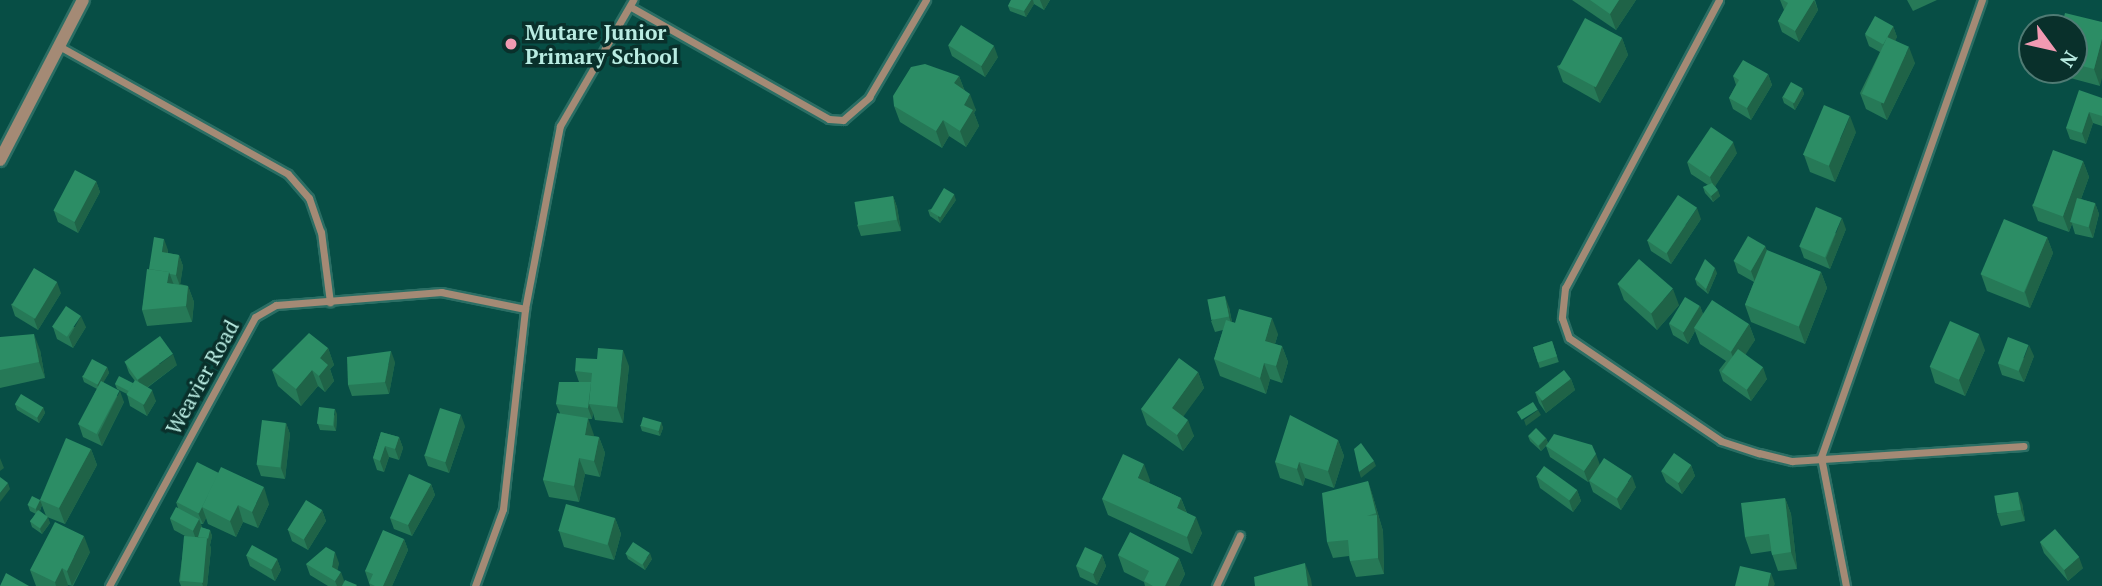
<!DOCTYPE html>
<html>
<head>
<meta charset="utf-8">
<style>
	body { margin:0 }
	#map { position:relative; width:2102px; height:586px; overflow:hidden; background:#074e45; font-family:"PT Serif",serif }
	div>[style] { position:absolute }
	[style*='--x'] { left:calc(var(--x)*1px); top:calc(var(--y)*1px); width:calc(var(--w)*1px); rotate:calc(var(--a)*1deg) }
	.roads { filter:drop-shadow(2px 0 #2b6e64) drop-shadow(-2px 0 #2b6e64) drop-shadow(0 2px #2b6e64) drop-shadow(0 -2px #2b6e64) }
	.minor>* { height:7px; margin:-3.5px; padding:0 3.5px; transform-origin:3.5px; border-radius:3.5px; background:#a48a75 }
	.tertiary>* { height:12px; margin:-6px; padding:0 6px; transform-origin:6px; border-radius:6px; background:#a48a75 }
	.wall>* { inset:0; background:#267957; transform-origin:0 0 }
	.shaded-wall>* { inset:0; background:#1f6347 }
	.building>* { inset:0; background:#2c8d65; transform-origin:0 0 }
	.dots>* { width:19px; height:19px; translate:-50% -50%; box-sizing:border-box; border:4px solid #09302b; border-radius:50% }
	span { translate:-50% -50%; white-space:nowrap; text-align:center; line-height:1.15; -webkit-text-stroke:7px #09302b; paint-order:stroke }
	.poi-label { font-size:21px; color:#b9ece2; font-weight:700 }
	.left { translate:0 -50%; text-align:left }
	.street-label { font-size:21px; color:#b9ece2 }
	.north { position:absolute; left:2018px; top:14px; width:70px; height:70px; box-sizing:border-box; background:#09302b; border:2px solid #4f7b74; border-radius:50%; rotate:123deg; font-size:19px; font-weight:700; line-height:28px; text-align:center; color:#b9ece2 }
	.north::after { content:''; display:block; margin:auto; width:24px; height:32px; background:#f19ab2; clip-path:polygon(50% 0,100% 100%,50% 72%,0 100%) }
</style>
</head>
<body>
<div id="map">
	<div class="roads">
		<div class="minor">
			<div style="--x:1719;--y:0;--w:327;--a:118.1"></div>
			<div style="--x:1565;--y:288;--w:30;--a:96"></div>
			<div style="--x:1562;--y:318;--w:21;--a:71"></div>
			<div style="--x:1569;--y:338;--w:184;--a:34.1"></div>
			<div style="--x:1721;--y:441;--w:40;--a:18"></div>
			<div style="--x:1759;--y:453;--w:34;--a:14"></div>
			<div style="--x:1792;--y:461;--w:232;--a:-3.7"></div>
			<div style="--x:631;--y:7;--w:227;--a:29.5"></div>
			<div style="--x:829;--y:119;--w:14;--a:4"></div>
			<div style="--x:843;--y:120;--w:35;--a:-41"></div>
			<div style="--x:869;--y:97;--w:113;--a:-59.6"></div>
			<div style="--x:59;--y:46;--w:262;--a:29.2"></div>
			<div style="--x:288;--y:174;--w:32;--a:49"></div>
			<div style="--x:309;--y:198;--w:36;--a:71"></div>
			<div style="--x:321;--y:232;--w:71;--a:82.7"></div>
			<div style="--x:109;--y:586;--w:306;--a:-61.5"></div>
			<div style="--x:255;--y:317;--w:24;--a:-30"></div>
			<div style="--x:276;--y:305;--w:166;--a:-4.5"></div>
			<div style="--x:441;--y:292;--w:86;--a:11.4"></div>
			<div style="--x:475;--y:586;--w:82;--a:-70"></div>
			<div style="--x:503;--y:509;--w:201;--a:-83.7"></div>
			<div style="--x:525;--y:309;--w:186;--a:-79.2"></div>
			<div style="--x:560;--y:126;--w:146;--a:-59.9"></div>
			<div style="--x:1216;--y:586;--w:56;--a:-64.8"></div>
			<div style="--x:1846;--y:586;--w:131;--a:-101"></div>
			<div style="--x:1821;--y:457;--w:485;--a:-70.6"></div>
		</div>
		<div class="tertiary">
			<div style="--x:0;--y:160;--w:180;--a:-62.6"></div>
		</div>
	</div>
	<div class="wall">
		<div style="clip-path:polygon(1011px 0,1050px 0,1044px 10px,1034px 4px,1026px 17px,1010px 11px,1008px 6px)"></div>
		<div style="clip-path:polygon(1572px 0,1636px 0,1616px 30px)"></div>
		<div style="clip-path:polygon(1780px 0,1815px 0,1818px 10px,1799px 42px,1782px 32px,1778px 21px,1784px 10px)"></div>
		<div style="clip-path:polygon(1907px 0,1937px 0,1913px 11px)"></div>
		<div style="clip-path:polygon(2102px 22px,2100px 86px,2059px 75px,2057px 70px,2074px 70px,2074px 28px)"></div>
		<div style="clip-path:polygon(1893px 26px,1897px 37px,1895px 40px,1915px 63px,1887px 120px,1866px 109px,1860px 93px,1880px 52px,1869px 46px,1865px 35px)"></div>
		<div style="clip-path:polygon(1622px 38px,1628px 55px,1600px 103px,1563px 82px,1557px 66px)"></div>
		<div style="clip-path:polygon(948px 45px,998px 57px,985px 77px,952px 56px)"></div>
		<div style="clip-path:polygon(1768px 74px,1772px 85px,1751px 120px,1733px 109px,1729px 98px,1736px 85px,1733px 76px)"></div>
		<div style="clip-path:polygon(959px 76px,964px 89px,976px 110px,974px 113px,979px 126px,966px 147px,949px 136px,942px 148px,900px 122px,894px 106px)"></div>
		<div style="clip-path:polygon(1802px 88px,1804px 94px,1795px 110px,1784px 103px,1782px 97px)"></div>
		<div style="clip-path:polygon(2102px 98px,2102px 126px,2093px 123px,2086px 144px,2070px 139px,2066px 128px)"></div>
		<div style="clip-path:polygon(1856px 132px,1835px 182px,1810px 172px,1804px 155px)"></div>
		<div style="clip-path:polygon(1737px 153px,1715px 186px,1720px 196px,1713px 202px,1705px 193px,1703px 187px,1708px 185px,1691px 174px,1687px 162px)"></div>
		<div style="clip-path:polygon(2083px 161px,2089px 177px,2081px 199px,2095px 203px,2099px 214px,2093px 238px,2075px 234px,2072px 224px,2069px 232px,2038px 221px,2032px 205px)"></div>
		<div style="clip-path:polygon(96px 181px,100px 192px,78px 233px,58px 222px,54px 211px)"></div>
		<div style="clip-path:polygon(893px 196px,897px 207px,901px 231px,861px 236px,857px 225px)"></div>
		<div style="clip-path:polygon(956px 200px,940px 223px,930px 216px,928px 210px)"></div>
		<div style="clip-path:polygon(1701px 219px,1671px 264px,1651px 251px,1647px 240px)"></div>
		<div style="clip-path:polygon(1846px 229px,1830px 269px,1804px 258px,1800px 247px)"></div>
		<div style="clip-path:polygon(2047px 237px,2053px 253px,2030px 308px,1987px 291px,1981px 274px)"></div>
		<div style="clip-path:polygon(1765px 246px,1767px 251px,1821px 272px,1827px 288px,1805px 344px,1751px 322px,1745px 305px,1754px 282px,1738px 273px,1734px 261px)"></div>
		<div style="clip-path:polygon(168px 250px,168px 253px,179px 255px,183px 266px,180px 284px,188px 286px,194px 302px,192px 322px,147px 326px,142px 310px,149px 269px)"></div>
		<div style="clip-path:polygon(1717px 273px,1708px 294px,1697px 285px,1695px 279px)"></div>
		<div style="clip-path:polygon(1618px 284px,1679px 305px,1657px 330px,1624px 300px)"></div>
		<div style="clip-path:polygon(61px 293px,38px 330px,15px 316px,11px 304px)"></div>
		<div style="clip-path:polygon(1700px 306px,1703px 314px,1749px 324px,1755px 340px,1745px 354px,1767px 379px,1751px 401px,1723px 381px,1719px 370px,1726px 361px,1700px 344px,1695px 331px,1688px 344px,1673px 335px,1669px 324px)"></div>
		<div style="clip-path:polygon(1229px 307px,1232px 322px,1278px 334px,1275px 344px,1282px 346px,1288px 362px,1282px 383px,1270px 379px,1266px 394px,1220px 376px,1214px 359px,1223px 330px,1215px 332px,1211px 321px)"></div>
		<div style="clip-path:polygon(53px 327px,86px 327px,73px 348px,57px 339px)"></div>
		<div style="clip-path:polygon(0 337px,40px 350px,45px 378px,0 388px)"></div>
		<div style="left:1552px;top:341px;width:22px;height:20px;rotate:72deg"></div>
		<div style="clip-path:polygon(328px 348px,334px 365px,330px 369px,334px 381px,325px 392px,318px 386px,301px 406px,278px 386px,272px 370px)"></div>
		<div style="clip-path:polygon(1985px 350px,1965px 396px,1935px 383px,1930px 367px)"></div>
		<div style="clip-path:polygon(2034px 356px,2024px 382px,2002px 375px,1998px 363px)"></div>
		<div style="clip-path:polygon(125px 362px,177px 365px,147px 388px,156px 401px,147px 416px,130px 406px,127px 394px,117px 389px,115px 384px,133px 383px,135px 381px,129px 373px)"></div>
		<div style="clip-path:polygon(395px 362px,389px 394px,352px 396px,348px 385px)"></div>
		<div style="clip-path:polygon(629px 366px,623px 423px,595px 420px,593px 413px,592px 419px,588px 419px,593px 436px,599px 437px,605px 453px,600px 477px,585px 474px,579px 502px,549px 497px,543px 480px,560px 413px,556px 404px,579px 382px,575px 371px)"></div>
		<div style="clip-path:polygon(107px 367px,109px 373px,103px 382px,124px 402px,102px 446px,83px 437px,79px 425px,97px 389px,84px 382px,82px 376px)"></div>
		<div style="clip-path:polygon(1198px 372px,1204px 388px,1183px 416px,1194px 436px,1183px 451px,1147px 425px,1141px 409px)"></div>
		<div style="clip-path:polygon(1571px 379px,1575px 390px,1546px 413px,1539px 403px,1535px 392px)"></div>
		<div style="clip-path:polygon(15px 404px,43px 407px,45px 413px,39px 423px,17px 410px)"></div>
		<div style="clip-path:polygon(337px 414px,336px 431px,320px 430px,318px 424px)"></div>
		<div style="clip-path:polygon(661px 422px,663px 428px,660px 436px,642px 431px,640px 425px)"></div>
		<div style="clip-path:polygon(286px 423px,290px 434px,285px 479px,261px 476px,257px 465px)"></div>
		<div style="clip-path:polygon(465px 426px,449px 473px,428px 466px,424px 455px)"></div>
		<div style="clip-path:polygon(381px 432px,399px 437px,403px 448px,399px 460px,389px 457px,384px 472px,377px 470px,373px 458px)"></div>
		<div style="clip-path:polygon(1528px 436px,1546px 438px,1548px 443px,1600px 465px,1636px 487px,1621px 510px,1593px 492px,1589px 481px,1588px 482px,1550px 457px,1546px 446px,1547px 445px,1541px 451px,1530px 441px)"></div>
		<div style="clip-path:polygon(1338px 440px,1344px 456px,1334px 488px,1305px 478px,1303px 486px,1280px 478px,1275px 462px)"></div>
		<div style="clip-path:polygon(91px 449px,97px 465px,65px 524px,47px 517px,50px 523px,42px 534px,32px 527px,30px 521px,36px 514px,30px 511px,28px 505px,40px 500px,42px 505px,40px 511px,46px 516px,40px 500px)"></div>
		<div style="clip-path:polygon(1691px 465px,1695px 476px,1682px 494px,1666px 482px,1661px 471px)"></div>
		<div style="clip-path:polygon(1536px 476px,1577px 490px,1581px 501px,1573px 512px,1540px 488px)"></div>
		<div style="clip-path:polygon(1150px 480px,1149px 483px,1181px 498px,1187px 513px,1202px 533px,1192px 554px,1108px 515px,1102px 499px)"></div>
		<div style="clip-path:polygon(1368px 481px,1373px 497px,1383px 531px,1384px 574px,1356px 577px,1350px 561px,1349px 556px,1333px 558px,1327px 542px)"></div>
		<div style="clip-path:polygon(431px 484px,435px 495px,412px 536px,394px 529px,390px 518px)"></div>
		<div style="clip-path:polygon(1785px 498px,1791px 514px,1797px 569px,1778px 571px,1771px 551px,1751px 554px,1745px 537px)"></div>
		<div style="clip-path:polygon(176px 502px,269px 504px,258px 528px,243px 522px,236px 537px,208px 524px,206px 518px,203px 524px,201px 524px,202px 528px,210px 530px,212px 536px,210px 545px,211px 549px,207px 586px,181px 586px,179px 581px,185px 536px,174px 530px,170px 519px,178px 508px)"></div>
		<div style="clip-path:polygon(2022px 503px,2025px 521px,2001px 526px,1997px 514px)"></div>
		<div style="clip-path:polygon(322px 510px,326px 521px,308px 550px,292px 541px,288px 530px)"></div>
		<div style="clip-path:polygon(615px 518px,621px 534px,614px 560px,564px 547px,559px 531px)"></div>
		<div style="clip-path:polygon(404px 539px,408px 550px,392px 586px,370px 586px,365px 571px)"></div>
		<div style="clip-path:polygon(2040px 542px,2083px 568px,2068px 581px,2044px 553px)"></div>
		<div style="clip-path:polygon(90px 552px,73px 586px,68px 585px,67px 586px,36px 586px,30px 570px)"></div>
		<div style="clip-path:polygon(626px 554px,652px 559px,645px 570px,628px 559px)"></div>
		<div style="clip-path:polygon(246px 555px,277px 559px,281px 570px,275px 581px,250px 566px)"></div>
		<div style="clip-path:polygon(1102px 555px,1106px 566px,1097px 585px,1080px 577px,1076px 566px)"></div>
		<div style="clip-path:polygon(1118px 555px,1179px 558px,1185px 574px,1179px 586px,1145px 586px,1144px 582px,1124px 572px)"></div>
		<div style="clip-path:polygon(339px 563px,337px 570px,344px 582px,357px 586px,328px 586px,310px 575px,306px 564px)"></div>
	</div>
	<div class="shaded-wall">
		<div style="clip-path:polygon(1031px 0,1033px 0,1034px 4px,1026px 17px,1024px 11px)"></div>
		<div style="clip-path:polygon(1040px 0,1050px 0,1044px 10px)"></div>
		<div style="clip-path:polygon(1619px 0,1636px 0,1616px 30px,1610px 14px)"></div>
		<div style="clip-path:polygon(1814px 0,1818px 10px,1799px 42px,1795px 31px)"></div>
		<div style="clip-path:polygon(1893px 26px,1897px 37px,1887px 56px,1883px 45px)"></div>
		<div style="clip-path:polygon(1622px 38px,1628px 55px,1600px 103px,1594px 87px)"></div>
		<div style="clip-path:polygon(2102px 39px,2102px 78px,2100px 86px,2094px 69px)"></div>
		<div style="clip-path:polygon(994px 46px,998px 57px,985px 77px,981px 66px)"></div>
		<div style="clip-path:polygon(1909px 47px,1915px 63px,1887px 120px,1881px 104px)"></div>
		<div style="clip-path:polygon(1768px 74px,1772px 85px,1751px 120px,1747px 108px)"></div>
		<div style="clip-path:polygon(959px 76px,965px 92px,954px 83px)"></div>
		<div style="clip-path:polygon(1802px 88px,1804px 94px,1795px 110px,1793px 104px)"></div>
		<div style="clip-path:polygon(970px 94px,976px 110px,974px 113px,979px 126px,966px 147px,960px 131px,964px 105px)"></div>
		<div style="clip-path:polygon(2089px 112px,2093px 123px,2086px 144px,2082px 133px)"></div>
		<div style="clip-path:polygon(1850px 116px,1856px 132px,1835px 182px,1829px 166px)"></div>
		<div style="clip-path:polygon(943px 120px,949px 136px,942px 148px,936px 131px)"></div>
		<div style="clip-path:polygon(1733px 142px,1737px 153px,1714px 188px,1710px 177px)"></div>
		<div style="clip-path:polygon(2083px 161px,2089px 177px,2069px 232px,2063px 216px)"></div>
		<div style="clip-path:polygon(96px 181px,100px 192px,78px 233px,74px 221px)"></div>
		<div style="clip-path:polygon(1718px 190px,1720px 196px,1713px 202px,1711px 196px)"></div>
		<div style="clip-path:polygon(954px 194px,956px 200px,940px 223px,938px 217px)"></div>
		<div style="clip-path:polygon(893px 196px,897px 207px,901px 231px,897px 220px)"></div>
		<div style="clip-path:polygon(2095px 203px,2099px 214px,2093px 238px,2089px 227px)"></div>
		<div style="clip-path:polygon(1697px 208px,1701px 219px,1671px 264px,1667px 253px)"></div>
		<div style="clip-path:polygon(1842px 218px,1846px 229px,1830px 269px,1826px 258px)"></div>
		<div style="clip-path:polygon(2047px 237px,2053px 253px,2030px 308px,2025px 292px)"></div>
		<div style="clip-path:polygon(164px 239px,168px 250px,166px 263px,162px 252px)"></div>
		<div style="clip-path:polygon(1765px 246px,1769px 257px,1755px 282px,1751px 271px)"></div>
		<div style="clip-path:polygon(179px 255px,183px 266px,180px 286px,176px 275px)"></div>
		<div style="clip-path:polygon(1715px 268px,1717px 273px,1708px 294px,1706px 289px)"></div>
		<div style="clip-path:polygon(169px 272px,175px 288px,167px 283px)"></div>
		<div style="clip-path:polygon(1821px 272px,1827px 288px,1805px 344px,1799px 327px)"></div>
		<div style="clip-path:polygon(57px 282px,61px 293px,38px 330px,34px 319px)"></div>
		<div style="clip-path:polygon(188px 286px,194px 302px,192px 322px,186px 306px)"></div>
		<div style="clip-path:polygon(1673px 289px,1679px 305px,1657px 330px,1651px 313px)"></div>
		<div style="clip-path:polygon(1225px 296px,1229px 307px,1233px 328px,1229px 317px)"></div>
		<div style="clip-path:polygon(1700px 306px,1704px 317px,1694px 328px,1695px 331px,1688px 344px,1683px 333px)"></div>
		<div style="clip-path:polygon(81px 316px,86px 327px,73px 348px,69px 337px)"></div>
		<div style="clip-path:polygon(1272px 318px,1278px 334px,1271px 357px,1265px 341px)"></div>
		<div style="clip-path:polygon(1749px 324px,1755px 340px,1737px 368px,1731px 352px)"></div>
		<div style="clip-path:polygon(34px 334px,40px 350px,45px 378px,39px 362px)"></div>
		<div style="clip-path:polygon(1979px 334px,1985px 350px,1965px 396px,1959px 380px)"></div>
		<div style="clip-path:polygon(2029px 345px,2034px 356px,2024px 382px,2019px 371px)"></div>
		<div style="clip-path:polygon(1282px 346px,1288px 362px,1282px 383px,1276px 366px)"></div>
		<div style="clip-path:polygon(328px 348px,334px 365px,330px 369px,334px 381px,325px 392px,319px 376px,320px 358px)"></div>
		<div style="clip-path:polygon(623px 350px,629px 366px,623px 423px,617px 407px)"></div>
		<div style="clip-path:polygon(391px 351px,395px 362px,389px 394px,385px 382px)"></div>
		<div style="clip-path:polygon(173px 354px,177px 365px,142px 391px,138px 380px)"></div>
		<div style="clip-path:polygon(1264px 363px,1270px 379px,1266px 394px,1260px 378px)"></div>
		<div style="clip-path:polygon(107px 367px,109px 373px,99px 390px,97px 384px)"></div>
		<div style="clip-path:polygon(1763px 367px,1767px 379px,1751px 401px,1747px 390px)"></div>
		<div style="clip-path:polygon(312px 370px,318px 386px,301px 406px,296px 389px)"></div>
		<div style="clip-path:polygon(1198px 372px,1204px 388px,1178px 424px,1172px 408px)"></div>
		<div style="clip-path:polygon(1571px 379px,1575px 390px,1546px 413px,1541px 401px)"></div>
		<div style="clip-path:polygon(591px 382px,589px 404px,593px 413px,592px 419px,588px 408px)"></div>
		<div style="clip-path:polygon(152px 390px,156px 401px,147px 416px,143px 405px)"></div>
		<div style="clip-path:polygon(120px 391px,124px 402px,102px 446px,98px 435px)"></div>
		<div style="clip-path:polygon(43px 407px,45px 413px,39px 423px,37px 417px)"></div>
		<div style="clip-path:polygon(335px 409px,337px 414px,336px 431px,334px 426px)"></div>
		<div style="clip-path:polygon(1538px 410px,1541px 415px,1526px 426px,1524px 420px)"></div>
		<div style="clip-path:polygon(461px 415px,465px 426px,449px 473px,445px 462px)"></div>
		<div style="clip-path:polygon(588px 418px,594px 435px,591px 451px,585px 435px)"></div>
		<div style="clip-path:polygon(1188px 420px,1194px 436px,1183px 451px,1177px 435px)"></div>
		<div style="clip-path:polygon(661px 422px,663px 428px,660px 436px,658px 430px)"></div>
		<div style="clip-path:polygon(286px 423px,290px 434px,285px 479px,281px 468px)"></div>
		<div style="clip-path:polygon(399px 437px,403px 448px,399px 460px,395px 449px)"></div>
		<div style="clip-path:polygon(599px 437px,605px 453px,600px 477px,594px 461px)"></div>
		<div style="clip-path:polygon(1546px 438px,1548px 443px,1541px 451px,1539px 446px)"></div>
		<div style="clip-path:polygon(1338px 440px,1344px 456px,1334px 488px,1328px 471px)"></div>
		<div style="clip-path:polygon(385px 446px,389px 457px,384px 472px,380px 461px)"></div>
		<div style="clip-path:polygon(91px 449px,97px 465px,65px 524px,59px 508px)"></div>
		<div style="clip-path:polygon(1596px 454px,1600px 465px,1588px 482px,1584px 471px)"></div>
		<div style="clip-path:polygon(0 458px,4px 468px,0 471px)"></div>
		<div style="clip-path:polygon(579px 458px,585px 474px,579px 502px,574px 486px)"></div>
		<div style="clip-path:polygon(1374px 461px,1376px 466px,1361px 478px,1359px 472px)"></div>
		<div style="clip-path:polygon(1299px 462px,1305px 478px,1303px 486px,1297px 469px)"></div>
		<div style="clip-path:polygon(1144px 464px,1150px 480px,1143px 494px,1138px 478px)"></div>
		<div style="clip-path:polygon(1691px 465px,1695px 476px,1682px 494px,1678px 483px)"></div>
		<div style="clip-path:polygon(219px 473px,202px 507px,206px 518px,203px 524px,198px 513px)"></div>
		<div style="clip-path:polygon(1632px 476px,1636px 487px,1621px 510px,1617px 499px)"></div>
		<div style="clip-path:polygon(1368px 481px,1373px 497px,1383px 531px,1384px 574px,1378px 558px,1377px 516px)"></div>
		<div style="clip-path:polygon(8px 483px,10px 489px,0 502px,0 493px)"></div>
		<div style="clip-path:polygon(431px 484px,435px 495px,412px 536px,408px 525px)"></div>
		<div style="clip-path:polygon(264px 487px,269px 504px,258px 528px,252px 512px)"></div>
		<div style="clip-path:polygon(1577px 490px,1581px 501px,1573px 512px,1569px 500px)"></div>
		<div style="clip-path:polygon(2018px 492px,2022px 503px,2025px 521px,2021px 510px)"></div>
		<div style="clip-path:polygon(1181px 498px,1187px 514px,1177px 508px)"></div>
		<div style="clip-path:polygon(1785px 498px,1791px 514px,1797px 569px,1791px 552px)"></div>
		<div style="clip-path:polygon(40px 500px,42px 505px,38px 515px,36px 509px)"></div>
		<div style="clip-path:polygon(238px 505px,243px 522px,236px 537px,230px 521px)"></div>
		<div style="clip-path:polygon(322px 510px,326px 521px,308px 550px,304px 539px)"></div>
		<div style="clip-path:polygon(48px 517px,50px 523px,42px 534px,40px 529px)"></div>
		<div style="clip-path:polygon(1196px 517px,1202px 533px,1192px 554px,1187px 537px)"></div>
		<div style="clip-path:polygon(615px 518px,621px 534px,614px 560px,608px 544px)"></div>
		<div style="clip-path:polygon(199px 519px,203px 530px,197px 542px,193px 531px)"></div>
		<div style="clip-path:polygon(210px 530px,212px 536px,210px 545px,211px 549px,207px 586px,203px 586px,202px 583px,207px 538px)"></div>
		<div style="clip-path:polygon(84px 536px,90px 552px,72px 586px,67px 571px)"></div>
		<div style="clip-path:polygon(404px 539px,408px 550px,392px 586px,383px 586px)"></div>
		<div style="clip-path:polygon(335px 552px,339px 563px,336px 578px,332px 567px)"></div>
		<div style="clip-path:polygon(650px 553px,652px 559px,645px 570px,643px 564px)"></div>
		<div style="clip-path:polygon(1102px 555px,1106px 566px,1097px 585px,1093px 574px)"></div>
		<div style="clip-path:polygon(2079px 557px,2083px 568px,2068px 581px,2064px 570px)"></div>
		<div style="clip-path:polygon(1179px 558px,1185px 574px,1179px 586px,1165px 586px)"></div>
		<div style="clip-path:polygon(277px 559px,281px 570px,275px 581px,271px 569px)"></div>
		<div style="clip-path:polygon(1305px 563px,1311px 579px,1312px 586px,1308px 586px)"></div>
		<div style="clip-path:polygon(62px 568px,68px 585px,67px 586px,56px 586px,55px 582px)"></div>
		<div style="clip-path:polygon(341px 572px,345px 583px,343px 586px,337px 586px,335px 581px)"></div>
		<div style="clip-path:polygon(1771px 573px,1775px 584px,1774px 586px,1768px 586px)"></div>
	</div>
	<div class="building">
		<div style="clip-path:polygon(1011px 0,1031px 0,1024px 11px,1008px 6px)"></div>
		<div style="clip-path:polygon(1590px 0,1619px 0,1610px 14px)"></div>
		<div style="clip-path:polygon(1783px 0,1814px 0,1795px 31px,1778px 21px,1788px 3px)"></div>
		<div style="clip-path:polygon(2065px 13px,2102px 22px,2102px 39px,2094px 69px,2074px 64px,2074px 28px,2061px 28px)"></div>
		<div style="left:1875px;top:16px;width:21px;height:21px;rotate:29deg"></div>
		<div style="left:1585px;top:18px;width:42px;height:56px;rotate:28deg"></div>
		<div style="left:961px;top:25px;width:39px;height:24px;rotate:32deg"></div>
		<div style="left:1887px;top:37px;width:24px;height:62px;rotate:24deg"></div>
		<div style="clip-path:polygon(1743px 60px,1768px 74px,1747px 108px,1729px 98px,1739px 80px,1733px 76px)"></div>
		<div style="clip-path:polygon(925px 64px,959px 76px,954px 83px,970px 94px,964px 105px,973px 110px,960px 131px,943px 120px,936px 131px,894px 106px,893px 96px,911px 67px)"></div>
		<div style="left:1791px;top:82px;width:13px;height:17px;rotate:29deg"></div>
		<div style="clip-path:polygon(2079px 90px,2102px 98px,2102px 116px,2089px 112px,2082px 133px,2066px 128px)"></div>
		<div style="left:1824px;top:105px;width:28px;height:54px;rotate:23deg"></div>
		<div style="left:1711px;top:127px;width:27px;height:42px;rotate:34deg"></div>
		<div style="left:2053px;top:150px;width:32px;height:59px;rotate:20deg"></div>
		<div style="left:75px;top:170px;width:24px;height:46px;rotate:28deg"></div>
		<div style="clip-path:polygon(1712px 183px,1718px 190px,1711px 196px,1703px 187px)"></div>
		<div style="left:944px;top:188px;width:12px;height:27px;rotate:31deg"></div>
		<div style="left:1678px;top:195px;width:23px;height:55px;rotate:34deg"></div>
		<div style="left:893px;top:196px;width:24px;height:39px;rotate:81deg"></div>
		<div style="left:2077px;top:198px;width:19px;height:25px;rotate:16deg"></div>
		<div style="left:1816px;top:207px;width:28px;height:43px;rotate:23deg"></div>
		<div style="left:2004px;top:219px;width:47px;height:60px;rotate:23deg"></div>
		<div style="left:1748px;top:236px;width:20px;height:29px;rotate:30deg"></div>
		<div style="clip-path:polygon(154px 237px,164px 239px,162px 252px,179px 255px,176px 275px,170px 274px,169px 272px,149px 269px)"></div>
		<div style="left:1767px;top:250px;width:58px;height:59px;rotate:22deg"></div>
		<div style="left:1639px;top:259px;width:45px;height:33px;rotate:41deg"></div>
		<div style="clip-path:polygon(1705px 259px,1715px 268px,1706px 289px,1695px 279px)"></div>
		<div style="left:34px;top:268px;width:27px;height:43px;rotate:31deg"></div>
		<div style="clip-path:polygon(147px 269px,169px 272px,167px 283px,188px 286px,186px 306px,142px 310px)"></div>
		<div style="left:1225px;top:296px;width:21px;height:18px;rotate:79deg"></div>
		<div style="left:1685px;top:297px;width:17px;height:31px;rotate:31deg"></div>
		<div style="left:1712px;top:300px;width:44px;height:33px;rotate:33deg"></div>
		<div style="left:66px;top:306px;width:18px;height:25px;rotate:34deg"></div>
		<div style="clip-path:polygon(1239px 309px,1272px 318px,1265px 341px,1282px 346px,1276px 366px,1264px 363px,1260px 378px,1214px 359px,1226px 320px,1235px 323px)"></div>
		<div style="left:1950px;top:321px;width:32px;height:50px;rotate:24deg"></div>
		<div style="clip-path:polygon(309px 333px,328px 348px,320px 358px,328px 365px,319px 376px,312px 370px,296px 389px,272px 370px)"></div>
		<div style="clip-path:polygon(34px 334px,39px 362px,0 370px,0 337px)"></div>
		<div style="left:160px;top:336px;width:22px;height:44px;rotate:54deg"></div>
		<div style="left:2008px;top:337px;width:22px;height:28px;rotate:21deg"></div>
		<div style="left:1552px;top:341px;width:16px;height:20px;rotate:72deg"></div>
		<div style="clip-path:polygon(598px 348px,623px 350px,617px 407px,589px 404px,592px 373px,575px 371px,576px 358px,597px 359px)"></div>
		<div style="left:1738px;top:349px;width:31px;height:28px;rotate:36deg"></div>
		<div style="clip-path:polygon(391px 351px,385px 382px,348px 385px,347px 357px)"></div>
		<div style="clip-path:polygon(1179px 358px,1198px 372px,1172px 408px,1188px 420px,1177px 435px,1141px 409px)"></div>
		<div style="left:92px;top:359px;width:17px;height:20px;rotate:28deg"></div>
		<div style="left:1564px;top:370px;width:11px;height:36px;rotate:52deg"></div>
		<div style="left:119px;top:376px;width:16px;height:9px;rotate:27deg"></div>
		<div style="left:135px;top:380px;width:20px;height:17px;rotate:30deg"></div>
		<div style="left:101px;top:381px;width:21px;height:49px;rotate:28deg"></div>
		<div style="clip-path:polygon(559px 382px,591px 382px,588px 408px,556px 404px)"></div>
		<div style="left:21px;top:394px;width:26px;height:12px;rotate:31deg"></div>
		<div style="left:1533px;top:402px;width:9px;height:19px;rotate:58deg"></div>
		<div style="left:319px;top:407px;width:16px;height:17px;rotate:7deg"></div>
		<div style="left:440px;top:408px;width:22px;height:50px;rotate:18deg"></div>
		<div style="clip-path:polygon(557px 413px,588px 418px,585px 435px,599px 437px,594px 461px,579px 458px,574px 486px,543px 480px)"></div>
		<div style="clip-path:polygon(1290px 415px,1338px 440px,1328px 471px,1299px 462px,1297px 469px,1275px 462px)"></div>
		<div style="left:643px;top:417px;width:19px;height:9px;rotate:16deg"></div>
		<div style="left:262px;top:420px;width:24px;height:45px;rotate:7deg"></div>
		<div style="left:1536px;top:428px;width:14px;height:11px;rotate:45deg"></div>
		<div style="clip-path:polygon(381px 432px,399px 437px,395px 449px,385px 446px,380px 461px,373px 458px)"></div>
		<div style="clip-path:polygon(1554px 434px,1592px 445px,1596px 454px,1584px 471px,1546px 446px)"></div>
		<div style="clip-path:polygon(66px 438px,91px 449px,59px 508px,40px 500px)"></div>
		<div style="clip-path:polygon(1361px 443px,1374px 461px,1359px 472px,1354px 449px)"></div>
		<div style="left:1674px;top:453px;width:21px;height:22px;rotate:35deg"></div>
		<div style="clip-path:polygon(1123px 454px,1144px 464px,1138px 478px,1181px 498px,1177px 508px,1196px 517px,1187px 537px,1102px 499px)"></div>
		<div style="left:1604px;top:458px;width:33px;height:27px;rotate:33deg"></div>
		<div style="left:197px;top:462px;width:25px;height:45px;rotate:27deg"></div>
		<div style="left:1544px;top:466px;width:41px;height:13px;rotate:36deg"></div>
		<div style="clip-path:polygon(221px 467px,264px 487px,252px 512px,238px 505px,230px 521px,202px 507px)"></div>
		<div style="clip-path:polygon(409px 474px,431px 484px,408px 525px,390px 518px)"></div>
		<div style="clip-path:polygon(0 477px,8px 483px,0 493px)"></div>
		<div style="clip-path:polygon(1368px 481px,1376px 513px,1367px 516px,1377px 515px,1378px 558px,1350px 561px,1348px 540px,1327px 542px,1322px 493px)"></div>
		<div style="left:2018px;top:492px;width:18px;height:24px;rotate:81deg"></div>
		<div style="left:32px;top:496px;width:9px;height:10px;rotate:27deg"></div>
		<div style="clip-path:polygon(1785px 498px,1791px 552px,1772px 555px,1769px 534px,1745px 537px,1741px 503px)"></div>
		<div style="left:306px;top:500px;width:19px;height:35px;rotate:32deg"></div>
		<div style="left:566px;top:504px;width:51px;height:28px;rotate:16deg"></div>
		<div style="left:176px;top:507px;width:26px;height:13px;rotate:28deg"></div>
		<div style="left:38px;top:510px;width:12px;height:14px;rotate:35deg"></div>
		<div style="clip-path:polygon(55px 522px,84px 536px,67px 571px,62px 568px,55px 582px,30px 570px)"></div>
		<div style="clip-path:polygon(201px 527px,210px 530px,208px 539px,207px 538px,198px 537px)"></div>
		<div style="left:2055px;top:529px;width:37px;height:20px;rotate:49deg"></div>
		<div style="clip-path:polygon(383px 530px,404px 539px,383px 586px,375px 586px,369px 583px,373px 574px,365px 571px)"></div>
		<div style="clip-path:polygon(1130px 532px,1179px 558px,1165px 586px,1153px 586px,1144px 581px,1149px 571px,1118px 555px)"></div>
		<div style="left:184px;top:536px;width:23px;height:45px;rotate:5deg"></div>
		<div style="left:633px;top:542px;width:20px;height:14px;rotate:33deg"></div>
		<div style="left:252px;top:545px;width:29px;height:12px;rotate:29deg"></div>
		<div style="clip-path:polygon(326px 547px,335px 552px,332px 567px,341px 572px,335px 581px,306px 564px)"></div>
		<div style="left:1085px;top:547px;width:19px;height:21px;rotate:25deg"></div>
		<div style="clip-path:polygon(1305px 563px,1308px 586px,1255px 586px,1254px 577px)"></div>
		<div style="clip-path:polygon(1740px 566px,1771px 573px,1768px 586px,1735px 586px)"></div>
		<div style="clip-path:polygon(6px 573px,29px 586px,0 586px)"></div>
		<div style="clip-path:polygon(345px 580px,357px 585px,356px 586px,342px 586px)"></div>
	</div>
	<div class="dots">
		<div style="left:511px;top:44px;background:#f19ab2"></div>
	</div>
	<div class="poi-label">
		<span class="left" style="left:525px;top:44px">Mutare Junior<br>Primary School</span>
	</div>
	<div class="street-label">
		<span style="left:202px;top:377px;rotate:-61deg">Weavier Road</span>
	</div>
	<div class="north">N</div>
</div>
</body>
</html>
